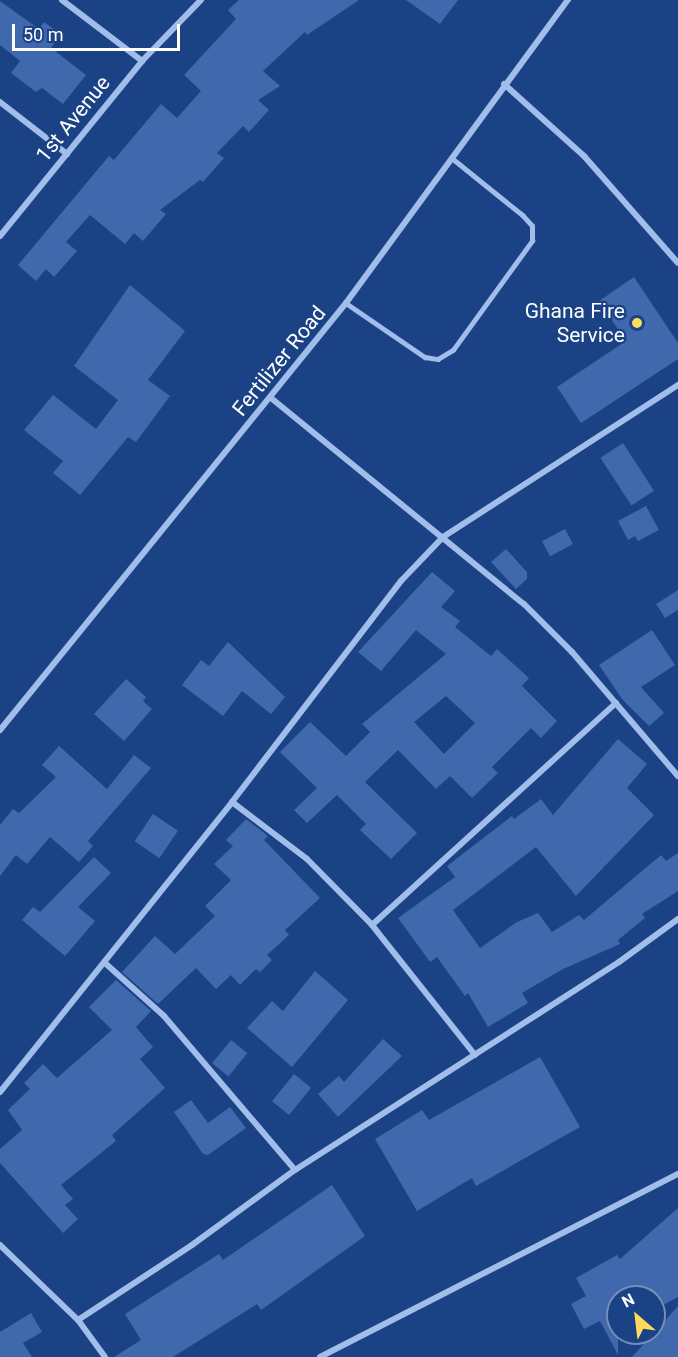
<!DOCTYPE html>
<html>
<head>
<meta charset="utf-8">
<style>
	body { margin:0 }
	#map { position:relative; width:678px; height:1357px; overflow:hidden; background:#1b4285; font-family:Roboto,sans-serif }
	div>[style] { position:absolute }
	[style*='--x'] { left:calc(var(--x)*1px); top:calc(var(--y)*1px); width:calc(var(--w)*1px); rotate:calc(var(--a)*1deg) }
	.building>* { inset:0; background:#3f69ac; transform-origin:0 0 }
	.service>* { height:4.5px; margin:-2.25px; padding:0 2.25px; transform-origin:2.25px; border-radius:2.25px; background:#a1beeb }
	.minor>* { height:6px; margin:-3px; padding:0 3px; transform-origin:3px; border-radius:3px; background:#a1beeb }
	.dots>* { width:16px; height:16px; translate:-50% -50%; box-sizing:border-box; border:3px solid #1b4285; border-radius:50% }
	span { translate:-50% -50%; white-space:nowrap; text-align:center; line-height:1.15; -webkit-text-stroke:4.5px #1b4285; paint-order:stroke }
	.street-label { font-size:21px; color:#fff }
	.poi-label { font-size:21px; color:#fff }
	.right { translate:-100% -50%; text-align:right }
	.north { position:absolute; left:606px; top:1285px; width:60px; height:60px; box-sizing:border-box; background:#1b4285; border:2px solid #768eb6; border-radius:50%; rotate:332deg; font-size:16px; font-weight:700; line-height:24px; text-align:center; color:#fff }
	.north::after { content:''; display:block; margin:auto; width:21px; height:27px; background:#fdda5e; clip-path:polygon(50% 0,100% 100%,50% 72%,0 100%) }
	.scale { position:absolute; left:12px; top:24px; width:168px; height:27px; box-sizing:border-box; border:3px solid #fff; border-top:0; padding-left:8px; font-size:18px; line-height:21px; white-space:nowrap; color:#fff; -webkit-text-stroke:4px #1b4285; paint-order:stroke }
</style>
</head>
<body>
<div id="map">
	<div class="building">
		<div style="clip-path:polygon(239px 0,359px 0,307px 35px,305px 32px,263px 71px,280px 86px,258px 100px,269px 110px,249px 132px,243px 126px,217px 153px,224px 158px,203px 182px,200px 180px,160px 210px,166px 214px,143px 241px,134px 233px,125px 244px,90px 215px,66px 242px,77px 251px,54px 277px,46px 269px,36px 281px,18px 265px,109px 156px,114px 160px,161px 104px,177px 118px,201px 91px,184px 75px,236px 19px,228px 10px)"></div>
		<div style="clip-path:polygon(406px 0,458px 0,440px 24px)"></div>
		<div style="clip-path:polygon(0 1px,39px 29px,44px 22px,61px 34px,51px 48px,86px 75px,63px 104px,42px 88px,36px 92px,11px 73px,20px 61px,0 45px)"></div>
		<div style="clip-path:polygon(634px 277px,678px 343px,678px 359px,581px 423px,557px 387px,626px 341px,599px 301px)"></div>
		<div style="clip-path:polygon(130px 285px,185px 331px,148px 380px,170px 396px,136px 442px,128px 437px,80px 495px,53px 473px,63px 461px,24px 430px,53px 395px,96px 429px,118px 400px,74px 366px)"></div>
		<div style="left:623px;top:443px;width:57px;height:27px;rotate:57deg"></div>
		<div style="clip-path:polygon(646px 506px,659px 530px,638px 541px,635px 536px,628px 540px,618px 521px)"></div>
		<div style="left:565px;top:529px;width:17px;height:26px;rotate:62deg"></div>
		<div style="clip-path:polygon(506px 549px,527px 572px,527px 579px,516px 589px,491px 562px)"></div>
		<div style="clip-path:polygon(evenodd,432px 572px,455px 591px,441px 607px,460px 621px,455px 627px,491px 656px,497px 649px,529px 678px,522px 686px,557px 721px,541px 738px,531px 728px,492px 767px,498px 773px,472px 798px,450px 776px,436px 789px,398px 750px,365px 782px,417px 833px,391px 859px,360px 830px,366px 824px,337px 795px,307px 823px,294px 810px,317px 788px,280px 752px,310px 722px,346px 756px,370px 732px,362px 724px,446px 654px,416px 630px,381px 671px,358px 652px,432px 572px,446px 696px,475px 723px,444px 754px,414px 722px,446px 696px)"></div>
		<div style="clip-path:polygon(678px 590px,678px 610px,665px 618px,656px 604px)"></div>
		<div style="clip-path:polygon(652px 630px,675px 665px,641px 687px,664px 713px,649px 726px,622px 699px,599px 665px)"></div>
		<div style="clip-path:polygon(228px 642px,285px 697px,271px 714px,242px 691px,223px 716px,182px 685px,201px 660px,209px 666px)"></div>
		<div style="clip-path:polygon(126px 679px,146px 697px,143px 701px,152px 709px,124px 741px,94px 714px)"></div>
		<div style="clip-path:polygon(618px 739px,647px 764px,627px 788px,654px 815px,576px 896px,536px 847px,453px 910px,480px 948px,517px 922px,538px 913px,552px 932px,579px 915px,584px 920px,661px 855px,666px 861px,678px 853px,678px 891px,642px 914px,645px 918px,618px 940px,620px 944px,563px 969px,522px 993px,528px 1003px,488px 1027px,468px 993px,465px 996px,437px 957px,430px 962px,398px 918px,455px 877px,447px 866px,512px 816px,514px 819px,541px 799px,553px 815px)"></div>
		<div style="clip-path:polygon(59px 746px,107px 789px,134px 755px,151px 768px,88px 841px,93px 846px,79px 862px,50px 837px,27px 864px,16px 855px,0 876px,0 825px,13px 809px,19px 813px,56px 777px,42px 765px)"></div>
		<div style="left:153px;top:814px;width:30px;height:33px;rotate:34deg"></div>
		<div style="clip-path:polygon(246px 819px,268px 836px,264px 840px,320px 898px,285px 930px,289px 935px,267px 955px,272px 960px,260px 972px,256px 969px,240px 985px,231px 975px,216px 989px,196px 968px,158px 1004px,122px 972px,155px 936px,175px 954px,215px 916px,205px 906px,231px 880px,214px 864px,233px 846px,226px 840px)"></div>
		<div style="clip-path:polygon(94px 857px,111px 873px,78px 907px,95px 921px,65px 956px,22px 920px,33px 907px,40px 912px)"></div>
		<div style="clip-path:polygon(315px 971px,348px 1000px,292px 1067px,247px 1028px,272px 1001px,283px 1011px)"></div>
		<div style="clip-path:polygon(116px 980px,151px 1011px,136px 1027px,153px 1047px,140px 1059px,165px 1088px,112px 1135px,116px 1141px,61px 1185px,73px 1199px,65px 1205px,78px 1219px,63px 1233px,0 1163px,0 1149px,22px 1130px,8px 1110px,30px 1089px,24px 1083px,43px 1064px,57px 1078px,112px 1030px,89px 1007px)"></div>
		<div style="clip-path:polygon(383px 1039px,402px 1056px,338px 1117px,318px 1094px,339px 1076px,344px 1082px)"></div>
		<div style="left:231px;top:1040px;width:21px;height:30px;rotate:39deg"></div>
		<div style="clip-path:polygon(540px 1057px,580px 1127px,476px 1186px,472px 1178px,417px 1211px,375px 1139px,422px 1110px,429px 1120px)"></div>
		<div style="left:294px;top:1074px;width:22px;height:35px;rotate:39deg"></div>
		<div style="clip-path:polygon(191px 1100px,208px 1123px,230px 1107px,246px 1128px,208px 1155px,203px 1154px,174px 1112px)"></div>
		<div style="clip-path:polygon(332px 1185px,365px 1236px,261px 1310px,257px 1304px,173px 1357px,114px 1357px,141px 1340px,125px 1314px,219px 1254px,223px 1260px)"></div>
		<div style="clip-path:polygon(678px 1208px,678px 1297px,654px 1310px,654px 1297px,618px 1297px,618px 1355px,600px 1321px,584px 1329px,571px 1304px,586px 1296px,576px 1278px,617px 1255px,620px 1259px)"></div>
		<div style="clip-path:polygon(678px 1306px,678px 1357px,632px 1357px,654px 1333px)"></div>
		<div style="clip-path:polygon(31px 1313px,42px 1332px,23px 1343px,32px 1357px,0 1357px,0 1332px)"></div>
	</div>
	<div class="service">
		<div style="--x:346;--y:303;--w:96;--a:34.4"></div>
		<div style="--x:425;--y:357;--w:13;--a:9"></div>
		<div style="--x:438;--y:359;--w:17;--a:-31"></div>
		<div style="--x:453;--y:350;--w:135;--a:-54.1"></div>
		<div style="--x:532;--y:241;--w:15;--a:-90"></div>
		<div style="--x:532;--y:226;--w:13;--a:-132"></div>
		<div style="--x:523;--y:216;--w:92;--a:-141.1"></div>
	</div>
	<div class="minor">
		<div style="--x:62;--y:0;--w:101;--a:37.3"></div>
		<div style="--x:504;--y:84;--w:108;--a:42"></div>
		<div style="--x:584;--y:156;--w:142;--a:48.7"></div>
		<div style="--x:0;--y:102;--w:85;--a:37.8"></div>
		<div style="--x:0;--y:236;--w:225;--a:-50.9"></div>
		<div style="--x:142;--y:61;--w:85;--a:-46"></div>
		<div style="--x:271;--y:398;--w:326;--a:39.2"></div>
		<div style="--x:524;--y:604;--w:68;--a:45"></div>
		<div style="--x:572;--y:652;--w:163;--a:49.5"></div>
		<div style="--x:0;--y:730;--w:550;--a:-50.98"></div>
		<div style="--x:346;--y:303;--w:376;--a:-53.8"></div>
		<div style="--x:232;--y:802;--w:94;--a:37.2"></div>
		<div style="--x:307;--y:859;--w:93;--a:45.4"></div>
		<div style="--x:105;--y:963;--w:79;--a:41.9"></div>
		<div style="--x:164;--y:1016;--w:202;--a:49.6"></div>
		<div style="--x:475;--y:1055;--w:166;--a:-128.4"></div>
		<div style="--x:372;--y:925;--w:330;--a:-42.3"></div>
		<div style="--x:0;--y:1092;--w:371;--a:-51.3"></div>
		<div style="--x:232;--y:802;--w:278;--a:-52.6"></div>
		<div style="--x:401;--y:581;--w:61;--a:-46.3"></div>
		<div style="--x:443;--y:537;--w:280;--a:-32.9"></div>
		<div style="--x:0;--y:1245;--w:108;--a:43.9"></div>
		<div style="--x:105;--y:1357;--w:46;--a:-126.1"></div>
		<div style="--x:78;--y:1320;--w:136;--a:-33.3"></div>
		<div style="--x:192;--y:1245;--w:127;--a:-36.1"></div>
		<div style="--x:295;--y:1170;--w:385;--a:-32.7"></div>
		<div style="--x:619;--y:962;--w:73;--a:-36.1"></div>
		<div style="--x:320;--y:1357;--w:402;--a:-27.1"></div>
	</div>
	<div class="dots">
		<div style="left:637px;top:323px;background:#fdda5e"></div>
	</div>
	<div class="street-label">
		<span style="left:73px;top:119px;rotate:-51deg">1st Avenue</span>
		<span style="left:279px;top:361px;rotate:-51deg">Fertilizer Road</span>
	</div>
	<div class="poi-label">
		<span class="right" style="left:625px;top:323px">Ghana Fire<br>Service</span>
	</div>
	<div class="north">N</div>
	<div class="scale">50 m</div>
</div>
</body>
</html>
